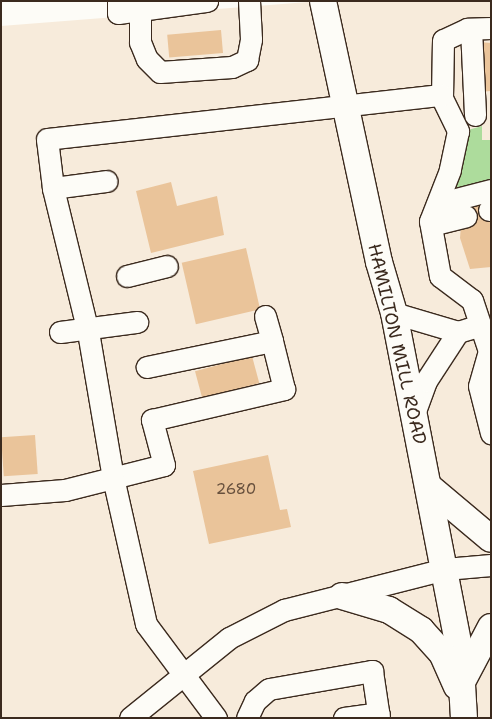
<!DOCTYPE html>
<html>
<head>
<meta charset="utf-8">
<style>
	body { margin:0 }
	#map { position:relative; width:492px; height:719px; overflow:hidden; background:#fdfcf7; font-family:"Shantell Sans",sans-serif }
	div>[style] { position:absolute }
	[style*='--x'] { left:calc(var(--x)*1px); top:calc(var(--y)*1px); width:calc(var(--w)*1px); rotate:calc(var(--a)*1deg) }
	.built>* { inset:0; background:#f7ebdb }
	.green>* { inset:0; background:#addc9c }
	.building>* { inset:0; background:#eac49a; transform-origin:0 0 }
	.roads { filter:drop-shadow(1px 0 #3b2a1e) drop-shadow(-1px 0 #3b2a1e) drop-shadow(0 1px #3b2a1e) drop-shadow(0 -1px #3b2a1e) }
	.minor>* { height:21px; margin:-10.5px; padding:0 10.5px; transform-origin:10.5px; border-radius:10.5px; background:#fdfcf7 }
	.major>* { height:26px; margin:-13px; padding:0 13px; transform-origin:13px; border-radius:13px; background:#fdfcf7 }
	span { translate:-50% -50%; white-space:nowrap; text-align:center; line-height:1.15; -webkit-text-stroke:5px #fdfcf7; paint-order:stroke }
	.number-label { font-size:15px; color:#67503d }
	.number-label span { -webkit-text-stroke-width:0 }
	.street-label { font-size:18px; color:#3b2a1e }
	.frame { position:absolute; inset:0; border:2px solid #3b2a1e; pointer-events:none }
</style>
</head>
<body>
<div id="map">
	<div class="built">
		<div style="clip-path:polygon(320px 1px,491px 1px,491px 718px,1px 718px,1px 26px)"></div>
	</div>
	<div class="green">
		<div style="clip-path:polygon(482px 126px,482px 140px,491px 140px,491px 183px,460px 190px,454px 183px,468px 130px)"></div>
	</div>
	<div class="building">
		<div style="left:221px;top:30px;width:23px;height:54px;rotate:85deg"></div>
		<div style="clip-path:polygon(480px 42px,491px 43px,491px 91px,478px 92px)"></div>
		<div style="clip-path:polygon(171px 182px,177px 206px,217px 196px,224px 235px,151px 253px,136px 191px)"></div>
		<div style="clip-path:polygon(485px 195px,491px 220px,491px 267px,470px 269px,460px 238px,463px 200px)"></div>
		<div style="left:246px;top:248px;width:63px;height:66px;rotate:77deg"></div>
		<div style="left:252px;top:356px;width:28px;height:59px;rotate:75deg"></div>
		<div style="left:35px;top:435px;width:39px;height:34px;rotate:86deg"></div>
		<div style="clip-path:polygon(268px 455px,280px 510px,287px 509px,291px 527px,209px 544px,193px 471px)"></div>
	</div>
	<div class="roads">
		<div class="minor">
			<div style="--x:118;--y:1;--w:12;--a:90"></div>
			<div style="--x:118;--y:13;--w:90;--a:-7.7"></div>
			<div style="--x:140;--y:10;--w:32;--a:90"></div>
			<div style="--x:140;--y:42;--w:18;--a:68"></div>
			<div style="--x:147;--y:59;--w:18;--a:45"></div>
			<div style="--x:160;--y:72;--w:72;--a:-4"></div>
			<div style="--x:232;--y:67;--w:17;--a:-25"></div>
			<div style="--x:247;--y:60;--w:21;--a:-79"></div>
			<div style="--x:251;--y:39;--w:38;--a:-93"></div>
			<div style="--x:491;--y:28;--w:24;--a:178"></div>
			<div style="--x:467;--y:29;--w:26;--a:155"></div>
			<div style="--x:443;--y:40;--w:58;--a:91"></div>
			<div style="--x:442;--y:98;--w:37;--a:64"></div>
			<div style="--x:458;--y:131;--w:40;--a:102"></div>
			<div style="--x:450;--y:170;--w:55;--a:111.4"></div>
			<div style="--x:430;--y:221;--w:56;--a:79.7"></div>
			<div style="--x:440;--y:276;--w:40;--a:37"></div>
			<div style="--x:472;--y:300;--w:54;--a:71.6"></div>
			<div style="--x:489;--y:351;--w:36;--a:106"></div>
			<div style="--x:479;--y:386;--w:49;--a:75.7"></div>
			<div style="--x:471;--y:29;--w:86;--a:87.3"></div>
			<div style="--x:53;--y:188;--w:54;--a:-7.4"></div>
			<div style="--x:437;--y:204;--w:56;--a:-14.5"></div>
			<div style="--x:489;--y:210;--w:2;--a:0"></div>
			<div style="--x:431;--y:225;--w:36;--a:-14"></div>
			<div style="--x:127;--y:276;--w:41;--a:-14"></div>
			<div style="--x:394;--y:313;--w:67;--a:16.5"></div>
			<div style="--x:458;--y:332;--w:14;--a:-17"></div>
			<div style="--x:265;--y:316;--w:26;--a:74"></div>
			<div style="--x:60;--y:332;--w:78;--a:-7.4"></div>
			<div style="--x:414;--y:414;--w:35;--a:-70"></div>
			<div style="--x:426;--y:381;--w:59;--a:-56.9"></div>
			<div style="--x:1;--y:495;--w:64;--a:-4.5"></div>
			<div style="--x:65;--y:490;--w:102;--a:-14.2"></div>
			<div style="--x:164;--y:465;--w:47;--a:-104.9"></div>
			<div style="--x:152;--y:420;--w:136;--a:-13.2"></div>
			<div style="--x:284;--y:389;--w:49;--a:-104"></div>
			<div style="--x:272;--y:341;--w:128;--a:168.3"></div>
			<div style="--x:130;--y:718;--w:127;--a:-38.9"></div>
			<div style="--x:229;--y:638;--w:62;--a:-27"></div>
			<div style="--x:284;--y:610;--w:166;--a:-14.3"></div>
			<div style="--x:445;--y:569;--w:46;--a:-5"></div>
			<div style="--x:216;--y:718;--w:117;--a:-126.7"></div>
			<div style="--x:146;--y:624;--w:150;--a:-102.7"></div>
			<div style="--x:113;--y:478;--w:148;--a:-99.7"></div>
			<div style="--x:88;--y:332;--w:148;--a:-103.7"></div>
			<div style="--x:53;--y:188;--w:49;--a:-97"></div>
			<div style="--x:47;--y:139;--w:397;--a:-6.4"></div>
			<div style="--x:247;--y:718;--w:19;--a:-65"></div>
			<div style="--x:255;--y:701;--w:18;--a:-41"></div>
			<div style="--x:269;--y:689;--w:105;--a:-9.9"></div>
			<div style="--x:372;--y:671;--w:48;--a:81.5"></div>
			<div style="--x:344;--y:718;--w:35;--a:-8"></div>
		</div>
		<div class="major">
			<div style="--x:323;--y:1;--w:267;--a:77.9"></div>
			<div style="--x:379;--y:262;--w:53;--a:73.6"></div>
			<div style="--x:394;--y:313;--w:344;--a:79"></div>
			<div style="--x:460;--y:651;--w:67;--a:86.6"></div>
			<div style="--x:428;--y:486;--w:82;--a:40.1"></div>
			<div style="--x:342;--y:596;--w:49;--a:16.6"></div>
			<div style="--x:389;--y:610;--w:38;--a:32"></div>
			<div style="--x:421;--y:630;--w:31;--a:48"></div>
			<div style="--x:442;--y:653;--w:36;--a:66"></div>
			<div style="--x:463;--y:680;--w:60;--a:-62.2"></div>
		</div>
	</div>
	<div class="number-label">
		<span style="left:236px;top:490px">2680</span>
	</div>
	<div class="street-label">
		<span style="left:397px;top:344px;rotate:77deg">HAMILTON MILL ROAD</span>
	</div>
	<div class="frame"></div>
</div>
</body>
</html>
